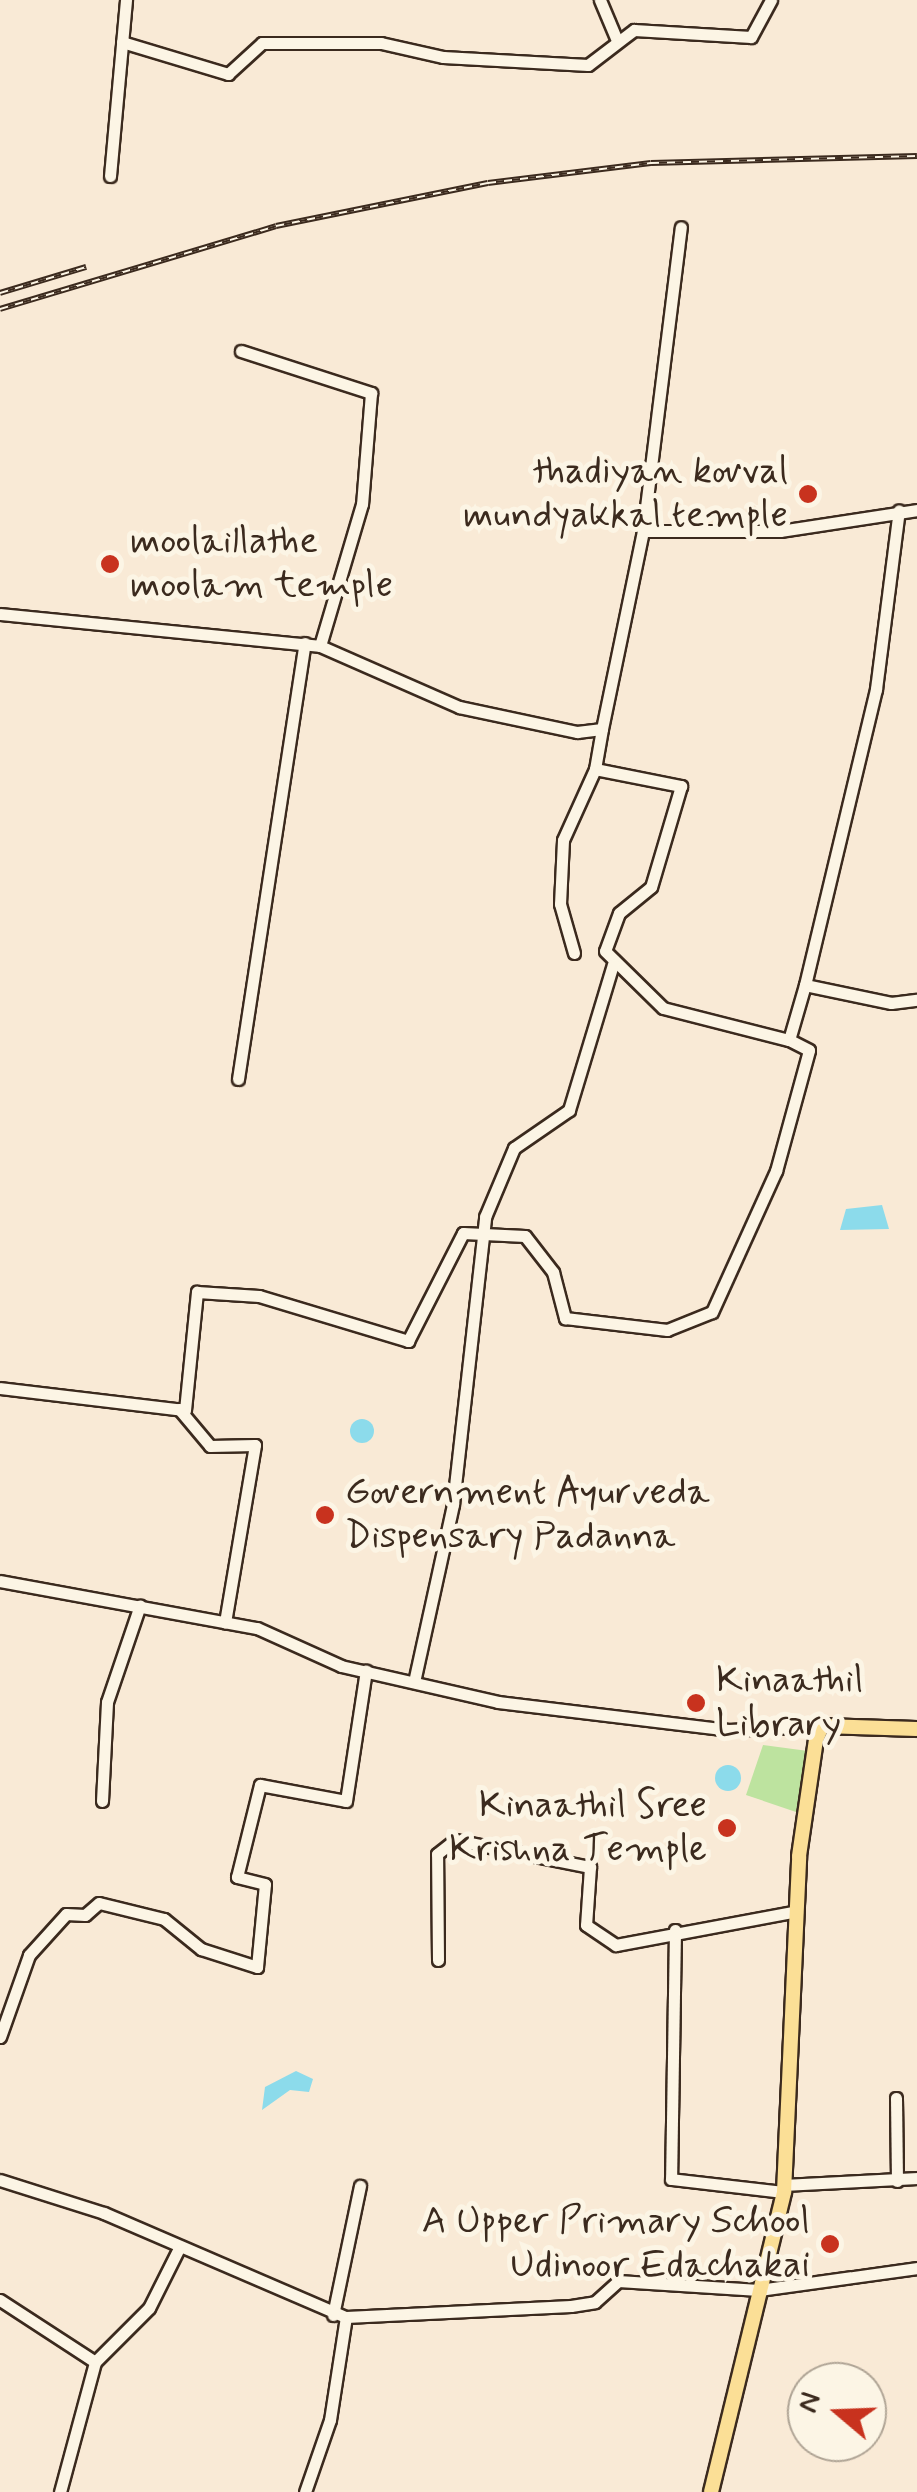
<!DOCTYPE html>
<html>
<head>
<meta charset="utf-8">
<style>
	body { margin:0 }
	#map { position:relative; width:917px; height:2492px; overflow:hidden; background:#f9ead6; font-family:Mynerve,sans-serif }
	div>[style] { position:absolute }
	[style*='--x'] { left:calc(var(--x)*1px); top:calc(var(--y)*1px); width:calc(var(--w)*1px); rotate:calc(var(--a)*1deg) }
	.green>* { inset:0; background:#bde39f }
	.water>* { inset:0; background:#8cdbeb }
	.round { border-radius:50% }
	.roads { filter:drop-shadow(2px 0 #3b2a1e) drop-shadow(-2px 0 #3b2a1e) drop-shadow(0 2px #3b2a1e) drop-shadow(0 -2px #3b2a1e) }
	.minor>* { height:11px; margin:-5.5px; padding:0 5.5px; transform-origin:5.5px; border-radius:5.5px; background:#fcf5e5 }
	.major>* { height:14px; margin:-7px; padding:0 7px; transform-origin:7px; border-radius:7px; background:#fbdf96 }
	.rail>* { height:6px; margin-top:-3px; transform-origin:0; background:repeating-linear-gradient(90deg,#fcf5e5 0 8px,#3b2a1e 0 16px); box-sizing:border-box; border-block:2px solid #3b2a1e }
	.dots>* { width:28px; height:28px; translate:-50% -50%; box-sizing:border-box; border:5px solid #fcf5e5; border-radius:50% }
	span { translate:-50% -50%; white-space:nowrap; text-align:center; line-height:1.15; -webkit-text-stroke:10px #fcf5e5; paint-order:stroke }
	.poi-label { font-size:38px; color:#3b2a1e }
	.right { translate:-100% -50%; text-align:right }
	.left { translate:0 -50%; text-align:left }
	.north { position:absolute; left:787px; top:2362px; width:100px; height:100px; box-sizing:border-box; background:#fcf5e5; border:2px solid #afa495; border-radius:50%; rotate:289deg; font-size:28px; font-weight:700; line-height:40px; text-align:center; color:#3b2a1e }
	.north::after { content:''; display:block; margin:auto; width:35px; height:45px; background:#c8321e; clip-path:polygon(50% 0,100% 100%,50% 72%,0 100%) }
</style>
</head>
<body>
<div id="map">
	<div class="green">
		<div style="clip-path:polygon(763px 1745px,808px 1751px,796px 1812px,746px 1795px)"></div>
	</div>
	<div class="water">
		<div style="clip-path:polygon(882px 1205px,889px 1229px,840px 1230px,846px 1209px)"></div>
		<div class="round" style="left:350px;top:1419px;width:24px;height:24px"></div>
		<div class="round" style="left:715px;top:1765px;width:26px;height:26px"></div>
		<div style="clip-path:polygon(296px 2071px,313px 2079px,309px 2092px,290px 2090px,262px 2110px,265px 2087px)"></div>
	</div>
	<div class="roads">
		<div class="minor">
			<div style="--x:600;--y:0;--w:41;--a:67.2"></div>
			<div style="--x:122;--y:42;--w:111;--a:16.8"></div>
			<div style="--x:228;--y:74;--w:46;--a:-42.4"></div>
			<div style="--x:262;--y:43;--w:119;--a:0"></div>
			<div style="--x:381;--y:43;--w:64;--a:12.7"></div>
			<div style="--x:443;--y:57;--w:145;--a:3.2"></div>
			<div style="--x:588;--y:65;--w:58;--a:-37.3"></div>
			<div style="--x:634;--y:30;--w:117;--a:3.4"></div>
			<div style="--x:751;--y:37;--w:42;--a:-61.6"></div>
			<div style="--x:110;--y:176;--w:177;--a:-84.8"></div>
			<div style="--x:241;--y:351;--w:137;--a:17.9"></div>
			<div style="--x:371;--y:393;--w:111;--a:94.6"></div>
			<div style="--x:362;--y:504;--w:148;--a:106.5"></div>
			<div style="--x:643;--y:531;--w:306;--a:-82.9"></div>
			<div style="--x:0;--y:614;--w:322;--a:5.7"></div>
			<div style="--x:320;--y:646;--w:152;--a:23.7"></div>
			<div style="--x:459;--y:707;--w:121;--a:12"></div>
			<div style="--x:577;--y:732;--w:25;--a:-7"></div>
			<div style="--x:602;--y:729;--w:202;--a:-78.3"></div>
			<div style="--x:643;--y:531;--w:137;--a:0"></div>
			<div style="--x:780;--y:531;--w:139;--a:-8.7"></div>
			<div style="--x:602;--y:729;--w:41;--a:99.9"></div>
			<div style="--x:595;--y:769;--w:88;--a:11.2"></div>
			<div style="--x:681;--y:786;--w:105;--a:106.5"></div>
			<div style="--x:651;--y:887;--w:41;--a:140.9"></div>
			<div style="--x:619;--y:913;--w:40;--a:110.2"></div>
			<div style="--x:605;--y:951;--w:81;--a:44.5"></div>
			<div style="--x:663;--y:1008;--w:130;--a:14.3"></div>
			<div style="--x:789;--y:1040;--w:57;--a:-73.8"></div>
			<div style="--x:805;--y:985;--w:88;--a:11.8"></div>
			<div style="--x:891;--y:1003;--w:26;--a:-7"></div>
			<div style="--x:574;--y:953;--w:51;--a:-105.9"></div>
			<div style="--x:560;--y:904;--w:64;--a:-87.3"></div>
			<div style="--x:563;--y:840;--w:78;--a:-65.7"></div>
			<div style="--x:805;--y:985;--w:304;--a:-76.5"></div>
			<div style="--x:876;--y:689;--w:180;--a:-82.7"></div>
			<div style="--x:238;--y:1079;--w:441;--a:-81.3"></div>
			<div style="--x:0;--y:1388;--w:186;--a:6.8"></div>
			<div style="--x:185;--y:1410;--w:119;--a:-84.2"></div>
			<div style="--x:197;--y:1292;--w:62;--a:3.7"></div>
			<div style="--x:259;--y:1296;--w:156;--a:16.8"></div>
			<div style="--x:408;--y:1341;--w:121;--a:-63"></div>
			<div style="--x:463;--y:1233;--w:62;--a:2.8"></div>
			<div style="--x:525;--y:1236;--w:46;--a:52.1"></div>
			<div style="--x:553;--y:1272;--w:48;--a:75.4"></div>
			<div style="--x:565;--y:1318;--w:103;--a:6.7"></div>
			<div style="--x:667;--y:1330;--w:48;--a:-21.8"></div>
			<div style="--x:712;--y:1312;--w:155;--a:-65.6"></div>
			<div style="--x:776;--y:1171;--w:125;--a:-74.7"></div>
			<div style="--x:809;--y:1050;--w:22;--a:-153"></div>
			<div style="--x:179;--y:1409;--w:48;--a:50"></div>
			<div style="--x:210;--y:1446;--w:45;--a:-1.3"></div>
			<div style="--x:255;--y:1445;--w:180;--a:99.6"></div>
			<div style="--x:0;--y:1581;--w:261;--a:10.4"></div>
			<div style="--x:257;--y:1628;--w:92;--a:24.3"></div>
			<div style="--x:341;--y:1666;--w:161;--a:12.9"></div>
			<div style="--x:498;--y:1702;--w:232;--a:6.9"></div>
			<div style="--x:728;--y:1730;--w:94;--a:-2.4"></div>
			<div style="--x:414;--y:1682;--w:182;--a:-77.6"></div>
			<div style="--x:453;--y:1504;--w:289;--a:-83.6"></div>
			<div style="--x:485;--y:1217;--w:75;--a:-67.2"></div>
			<div style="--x:514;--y:1148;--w:67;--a:-34.6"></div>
			<div style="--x:569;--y:1110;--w:152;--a:-73.2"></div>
			<div style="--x:102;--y:1801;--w:99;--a:-87.1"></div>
			<div style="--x:107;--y:1702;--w:102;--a:-71.2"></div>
			<div style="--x:675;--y:1930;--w:249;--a:90.9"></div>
			<div style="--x:671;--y:2179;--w:114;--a:6.6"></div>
			<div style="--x:438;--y:1960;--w:106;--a:-90.5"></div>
			<div style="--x:437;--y:1854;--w:23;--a:-38"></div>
			<div style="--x:455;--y:1840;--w:138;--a:11.3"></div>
			<div style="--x:590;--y:1867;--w:58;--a:93.9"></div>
			<div style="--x:586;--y:1925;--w:36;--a:34"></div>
			<div style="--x:616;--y:1945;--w:184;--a:-10.6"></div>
			<div style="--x:0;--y:2037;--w:87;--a:-70.5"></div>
			<div style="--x:29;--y:1955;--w:55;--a:-47.9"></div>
			<div style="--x:66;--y:1914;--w:19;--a:3"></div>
			<div style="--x:85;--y:1915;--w:18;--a:-41"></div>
			<div style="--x:99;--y:1903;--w:67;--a:13.8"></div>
			<div style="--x:164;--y:1919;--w:48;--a:39"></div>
			<div style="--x:201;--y:1949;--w:59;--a:17.8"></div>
			<div style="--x:257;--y:1967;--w:83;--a:-84.5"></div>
			<div style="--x:265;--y:1884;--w:29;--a:-166"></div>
			<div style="--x:237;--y:1877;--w:95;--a:-76"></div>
			<div style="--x:260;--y:1785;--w:87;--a:10.5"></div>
			<div style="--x:346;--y:1801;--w:132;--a:-81.3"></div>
			<div style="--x:896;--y:2098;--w:83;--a:89.3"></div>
			<div style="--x:0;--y:2180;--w:109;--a:17.6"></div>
			<div style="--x:104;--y:2213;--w:263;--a:23.3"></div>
			<div style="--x:346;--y:2317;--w:225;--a:-2.8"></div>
			<div style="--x:571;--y:2306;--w:24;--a:-9"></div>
			<div style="--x:595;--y:2302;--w:31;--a:-42"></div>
			<div style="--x:618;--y:2281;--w:141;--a:3.7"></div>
			<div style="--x:759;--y:2290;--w:160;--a:-7.9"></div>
			<div style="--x:784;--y:2185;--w:133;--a:-3"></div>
			<div style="--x:0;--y:2300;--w:113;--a:33.1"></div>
			<div style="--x:95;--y:2362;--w:76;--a:-45"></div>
			<div style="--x:149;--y:2308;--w:67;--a:-63.4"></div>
			<div style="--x:333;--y:2315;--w:132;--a:-78.2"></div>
			<div style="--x:60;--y:2492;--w:135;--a:-74.9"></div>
			<div style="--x:305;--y:2492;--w:76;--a:-70.9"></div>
			<div style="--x:330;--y:2420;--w:104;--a:-81.2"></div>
		</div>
		<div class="major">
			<div style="--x:711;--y:2492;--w:309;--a:-76.3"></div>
			<div style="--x:784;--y:2192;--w:336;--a:-87.4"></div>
			<div style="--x:799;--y:1856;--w:117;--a:-81.7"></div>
			<div style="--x:816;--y:1740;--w:15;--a:-67"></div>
			<div style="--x:822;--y:1726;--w:95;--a:1.8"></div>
		</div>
	</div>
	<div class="rail">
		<div style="--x:0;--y:293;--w:90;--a:-16.8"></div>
		<div style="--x:0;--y:309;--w:288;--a:-16.7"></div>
		<div style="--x:276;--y:226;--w:216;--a:-11.5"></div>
		<div style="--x:488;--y:183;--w:164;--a:-7"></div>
		<div style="--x:651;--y:163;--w:266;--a:-1.5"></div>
	</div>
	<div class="dots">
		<div style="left:808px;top:494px;background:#c8321e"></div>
		<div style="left:110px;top:564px;background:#c8321e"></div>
		<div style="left:325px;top:1515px;background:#c8321e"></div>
		<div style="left:696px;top:1703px;background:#c8321e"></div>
		<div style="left:727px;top:1828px;background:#c8321e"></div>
		<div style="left:830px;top:2244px;background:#c8321e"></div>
	</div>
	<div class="poi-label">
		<span class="right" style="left:788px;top:494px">thadiyan kovval<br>mundyakkal temple</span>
		<span class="left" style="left:130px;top:564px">moolaillathe<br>moolam temple</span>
		<span class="left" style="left:345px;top:1515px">Government Ayurveda<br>Dispensary Padanna</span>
		<span class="left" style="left:716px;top:1703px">Kinaathil<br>Library</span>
		<span class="right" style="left:707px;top:1828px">Kinaathil Sree<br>Krishna Temple</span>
		<span class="right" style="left:810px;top:2244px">A Upper Primary School<br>Udinoor Edachakai</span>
	</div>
	<div class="north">N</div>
</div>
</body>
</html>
